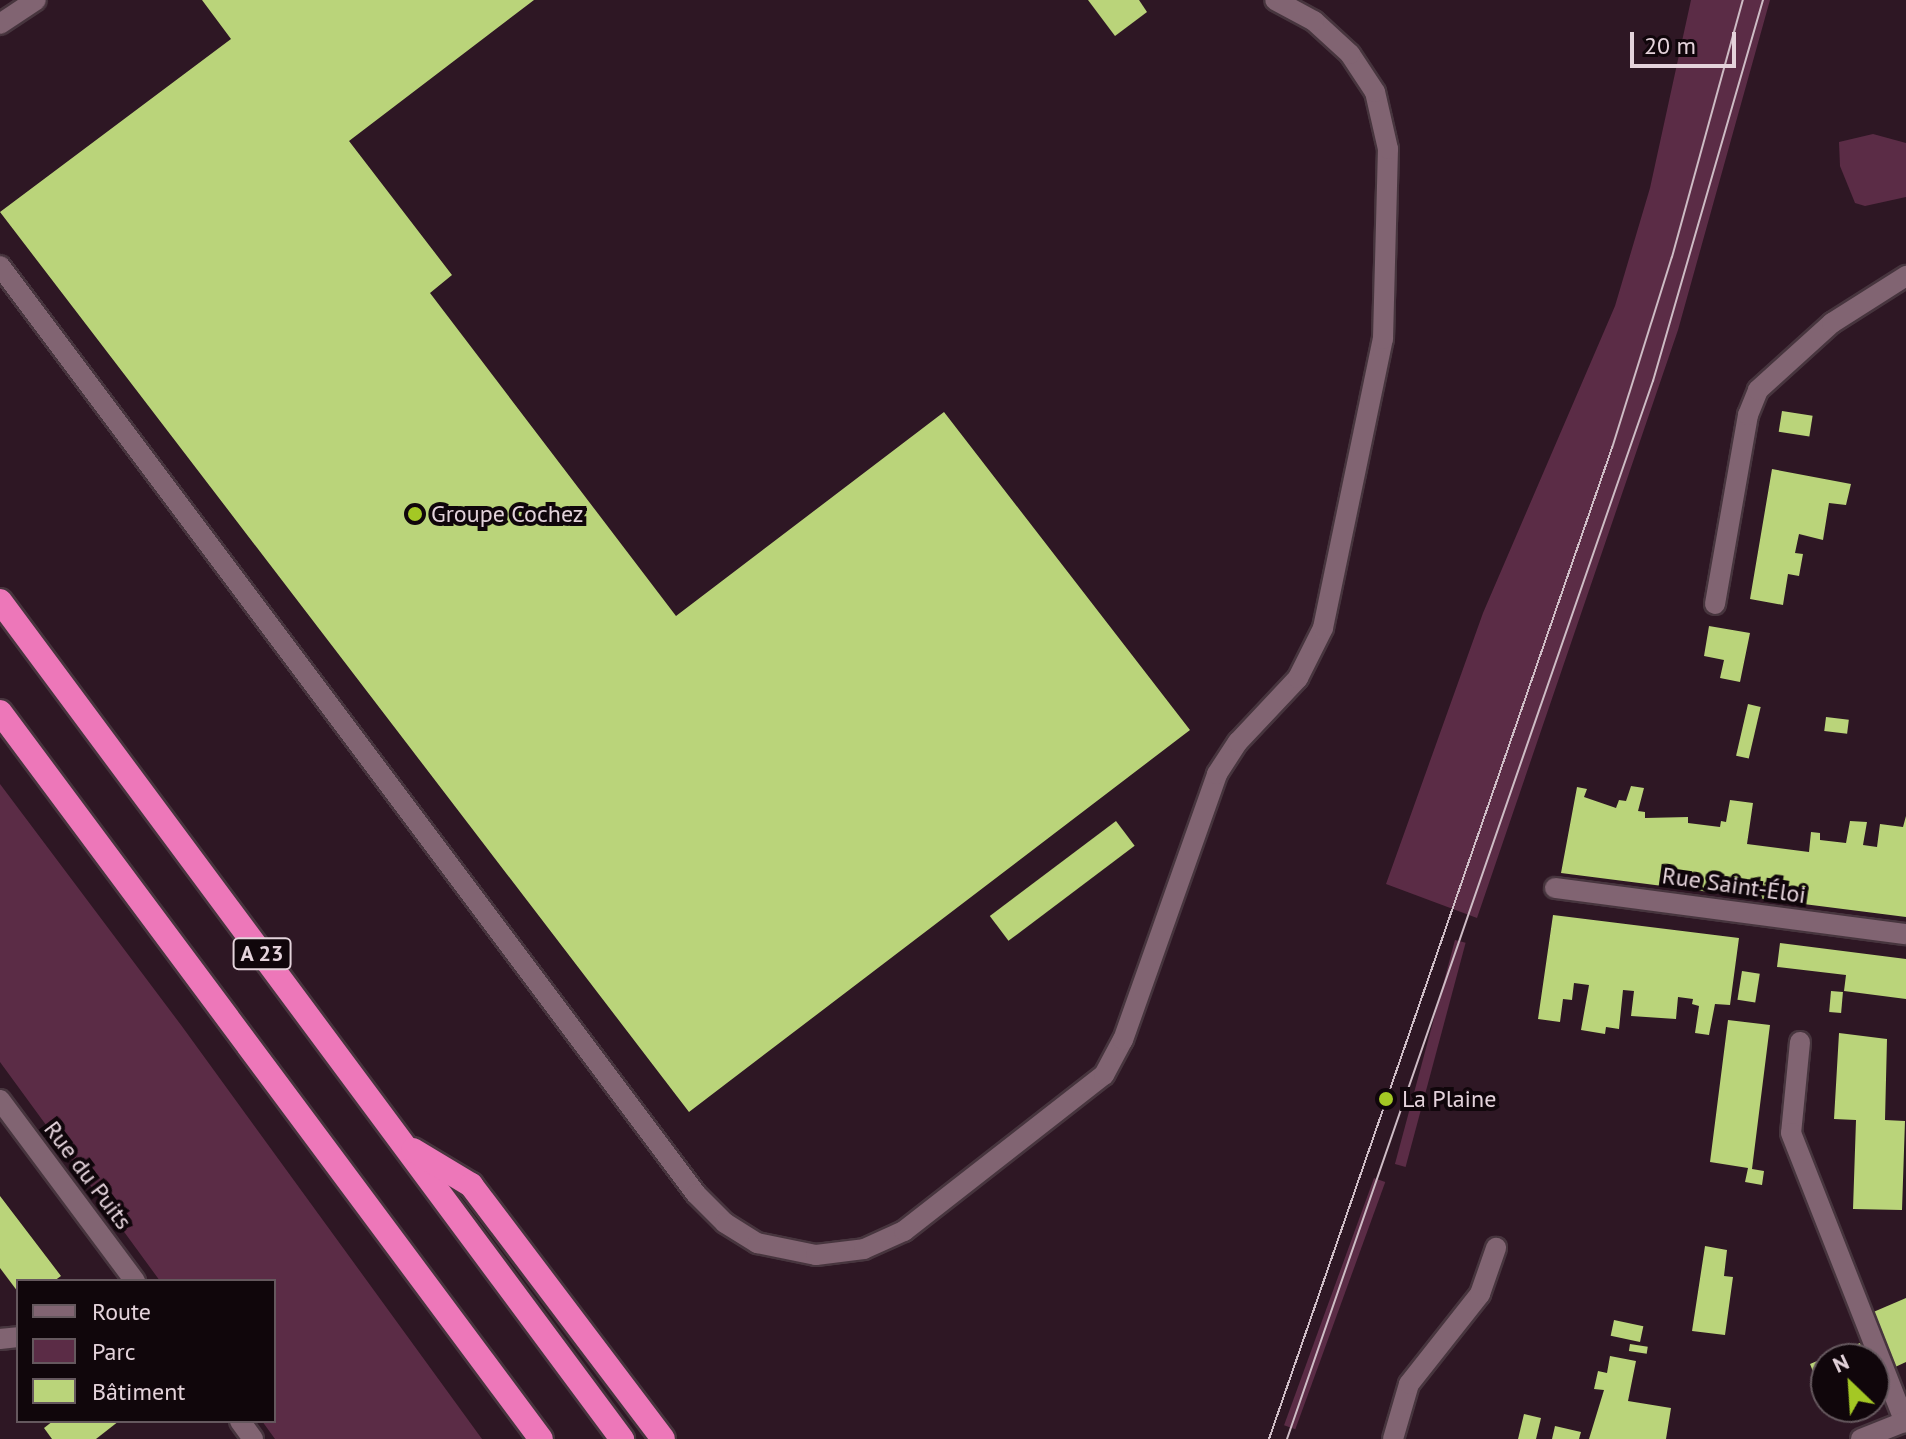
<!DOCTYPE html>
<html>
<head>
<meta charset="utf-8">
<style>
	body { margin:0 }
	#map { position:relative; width:1906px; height:1439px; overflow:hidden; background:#2e1724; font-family:"PT Sans",sans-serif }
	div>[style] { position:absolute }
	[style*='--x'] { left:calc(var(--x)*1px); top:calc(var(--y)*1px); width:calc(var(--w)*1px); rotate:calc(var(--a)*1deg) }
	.green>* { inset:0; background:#5b2c46; transform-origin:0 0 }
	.building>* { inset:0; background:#bad47a; transform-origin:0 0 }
	.roads { filter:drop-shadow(2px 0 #47353e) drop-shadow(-2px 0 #47353e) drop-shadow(0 2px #47353e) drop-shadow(0 -2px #47353e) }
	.minor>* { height:20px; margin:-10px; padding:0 10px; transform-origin:10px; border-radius:10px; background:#816472 }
	.highway>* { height:24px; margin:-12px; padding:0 12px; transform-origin:12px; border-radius:12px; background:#ed77b9 }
	.tram>* { height:2px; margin:-1px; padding:0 1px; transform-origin:1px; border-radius:1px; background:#cebcc5 }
	.dots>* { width:22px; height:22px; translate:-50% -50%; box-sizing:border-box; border:4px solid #10060b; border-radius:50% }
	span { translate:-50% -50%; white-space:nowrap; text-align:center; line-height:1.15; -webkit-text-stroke:8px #10060b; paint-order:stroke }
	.shield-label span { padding:2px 6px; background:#10060b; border:2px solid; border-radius:6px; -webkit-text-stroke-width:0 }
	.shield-label { font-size:22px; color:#e4d3db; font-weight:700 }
	.poi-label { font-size:24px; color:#e4d3db }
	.left { translate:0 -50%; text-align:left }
	.street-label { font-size:24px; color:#e4d3db }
	.legend { position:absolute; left:16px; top:1279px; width:260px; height:144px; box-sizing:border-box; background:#10060b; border:2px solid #65585e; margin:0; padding:10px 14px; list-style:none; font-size:24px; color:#e4d3db }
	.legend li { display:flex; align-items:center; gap:16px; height:40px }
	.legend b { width:40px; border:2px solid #65585e }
	.north { position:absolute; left:1810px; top:1343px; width:80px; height:80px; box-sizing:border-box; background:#10060b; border:2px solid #65585e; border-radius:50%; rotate:335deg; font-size:22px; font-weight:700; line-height:32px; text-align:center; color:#e4d3db }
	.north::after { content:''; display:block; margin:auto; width:28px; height:36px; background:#a4c824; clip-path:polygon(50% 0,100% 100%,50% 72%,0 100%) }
	.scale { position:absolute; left:1630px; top:32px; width:106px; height:36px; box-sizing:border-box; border:4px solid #e4d3db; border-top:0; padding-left:10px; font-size:24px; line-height:28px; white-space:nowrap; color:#e4d3db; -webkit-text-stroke:6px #10060b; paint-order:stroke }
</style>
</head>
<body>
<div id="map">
	<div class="green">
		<div style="clip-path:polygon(1691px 0,1770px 0,1678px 330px,1477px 918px,1386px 884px,1483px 613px,1615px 306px,1650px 188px)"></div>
		<div style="clip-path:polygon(1873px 134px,1906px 143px,1906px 197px,1865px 206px,1855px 203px,1840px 166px,1839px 142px)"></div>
		<div style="clip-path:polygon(0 784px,181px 1025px,482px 1439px,275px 1439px,262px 1421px,274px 1421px,274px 1281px,160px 1281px,0 1062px)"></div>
		<div style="left:1455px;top:940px;width:11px;height:232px;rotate:15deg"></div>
		<div style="left:1374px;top:1178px;width:12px;height:263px;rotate:20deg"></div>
	</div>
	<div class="building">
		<div style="clip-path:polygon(202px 0,534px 0,349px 141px,452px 275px,430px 293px,676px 616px,944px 412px,1190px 730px,689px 1112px,0 212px,231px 39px)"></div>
		<div style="clip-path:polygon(1088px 0,1139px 0,1147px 12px,1115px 36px)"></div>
		<div style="left:1782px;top:411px;width:31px;height:21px;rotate:9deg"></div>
		<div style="clip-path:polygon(1772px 469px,1851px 484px,1846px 505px,1829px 503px,1823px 540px,1799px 534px,1795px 553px,1803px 554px,1799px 576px,1788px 574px,1783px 605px,1750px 599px)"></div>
		<div style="clip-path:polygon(1709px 626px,1750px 633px,1740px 682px,1720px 678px,1724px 660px,1704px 656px)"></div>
		<div style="left:1748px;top:704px;width:13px;height:53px;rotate:13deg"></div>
		<div style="left:1826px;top:717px;width:23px;height:14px;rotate:7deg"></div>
		<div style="clip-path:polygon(1631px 786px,1644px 788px,1638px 811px,1645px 812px,1645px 818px,1688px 817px,1688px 823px,1720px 827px,1721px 821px,1726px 822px,1730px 800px,1753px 803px,1747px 844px,1809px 852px,1811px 832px,1820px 833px,1820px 840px,1846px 843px,1850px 821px,1867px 822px,1863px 845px,1877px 847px,1880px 824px,1903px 827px,1906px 816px,1906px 917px,1561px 873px,1577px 787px,1587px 789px,1584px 797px,1616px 808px,1619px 800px,1626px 801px)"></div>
		<div style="left:1116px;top:821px;width:31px;height:158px;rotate:53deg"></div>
		<div style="clip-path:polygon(1553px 915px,1739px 938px,1730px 1005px,1715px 1004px,1709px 1035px,1695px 1033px,1699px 1006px,1692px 1004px,1693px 999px,1678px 997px,1676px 1019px,1631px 1016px,1634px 991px,1623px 990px,1619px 1029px,1606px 1027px,1605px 1034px,1581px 1030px,1589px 985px,1574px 983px,1572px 1000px,1563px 999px,1560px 1022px,1538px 1019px)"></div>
		<div style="clip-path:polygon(1780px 943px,1906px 959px,1906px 999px,1844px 991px,1846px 975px,1777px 967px)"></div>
		<div style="left:1742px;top:971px;width:18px;height:29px;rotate:9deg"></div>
		<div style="left:1831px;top:991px;width:12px;height:21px;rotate:5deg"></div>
		<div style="clip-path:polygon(1728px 1020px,1770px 1025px,1752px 1169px,1764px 1171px,1762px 1185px,1745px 1182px,1748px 1168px,1710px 1162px)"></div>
		<div style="clip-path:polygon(1839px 1033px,1887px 1039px,1885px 1120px,1905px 1121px,1902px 1210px,1853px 1209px,1856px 1120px,1834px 1119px)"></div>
		<div style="clip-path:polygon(0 1196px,61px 1276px,54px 1281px,18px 1281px,18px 1292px,0 1268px)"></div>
		<div style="clip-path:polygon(1705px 1246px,1727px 1250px,1724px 1276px,1733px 1277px,1725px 1335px,1692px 1331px)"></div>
		<div style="clip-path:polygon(1906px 1298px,1906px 1362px,1893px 1368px,1871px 1313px)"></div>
		<div style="left:1614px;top:1320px;width:30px;height:16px;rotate:12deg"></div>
		<div style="clip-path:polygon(1860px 1343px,1866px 1359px,1826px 1359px,1826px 1404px,1810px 1364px)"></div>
		<div style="left:1630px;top:1344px;width:18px;height:7px;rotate:9deg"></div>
		<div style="clip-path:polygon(1610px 1356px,1636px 1361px,1628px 1401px,1671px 1408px,1666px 1439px,1589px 1439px,1604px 1390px,1594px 1389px,1598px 1371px,1607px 1373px)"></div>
		<div style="clip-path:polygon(1524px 1414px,1541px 1418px,1536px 1439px,1518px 1439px)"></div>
		<div style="clip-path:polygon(53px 1421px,119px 1421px,96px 1439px,52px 1439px,44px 1428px)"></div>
		<div style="clip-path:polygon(1555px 1426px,1581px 1432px,1579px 1439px,1552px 1439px)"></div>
	</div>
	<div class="roads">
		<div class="minor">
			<div style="--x:0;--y:24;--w:43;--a:-33.7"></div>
			<div style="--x:0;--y:266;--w:1160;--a:53.13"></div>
			<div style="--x:696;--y:1194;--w:41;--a:45"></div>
			<div style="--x:725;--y:1223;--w:38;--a:32"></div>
			<div style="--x:757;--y:1243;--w:60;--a:11.5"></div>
			<div style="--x:816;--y:1255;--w:48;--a:-7.1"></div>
			<div style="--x:864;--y:1249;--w:44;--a:-24.2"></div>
			<div style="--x:904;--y:1231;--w:254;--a:-38"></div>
			<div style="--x:1104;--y:1075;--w:40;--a:-62"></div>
			<div style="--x:1123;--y:1040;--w:282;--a:-70.5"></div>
			<div style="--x:1217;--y:774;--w:38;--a:-57"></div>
			<div style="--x:1238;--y:742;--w:88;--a:-46.8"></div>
			<div style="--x:1298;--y:678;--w:56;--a:-63.4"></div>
			<div style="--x:1323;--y:628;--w:295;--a:-78.3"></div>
			<div style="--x:1383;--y:339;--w:190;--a:-88.5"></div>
			<div style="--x:1388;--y:149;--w:58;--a:-102.8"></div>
			<div style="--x:1375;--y:92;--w:45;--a:-123.3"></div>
			<div style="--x:1350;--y:54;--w:49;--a:-137.5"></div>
			<div style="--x:1314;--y:21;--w:44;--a:-151.7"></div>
			<div style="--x:1715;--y:604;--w:192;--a:-80.1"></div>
			<div style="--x:1748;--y:415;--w:27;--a:-68"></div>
			<div style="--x:1758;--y:390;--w:100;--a:-42.2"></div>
			<div style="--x:1832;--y:323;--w:88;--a:-32.4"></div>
			<div style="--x:1555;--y:888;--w:354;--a:7.5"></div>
			<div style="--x:1800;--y:1042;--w:91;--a:95.6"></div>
			<div style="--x:1791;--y:1133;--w:311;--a:68.5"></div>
			<div style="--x:0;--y:1100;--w:226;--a:53.3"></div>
			<div style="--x:0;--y:1339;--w:18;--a:-6"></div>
			<div style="--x:240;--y:1421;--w:22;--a:54"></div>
			<div style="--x:1393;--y:1439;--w:57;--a:-73.8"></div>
			<div style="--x:1409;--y:1384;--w:115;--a:-51.7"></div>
			<div style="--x:1480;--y:1294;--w:49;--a:-70.8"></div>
			<div style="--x:1861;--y:1439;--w:48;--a:-21.8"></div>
		</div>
		<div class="highway">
			<div style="--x:0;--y:601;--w:1044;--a:53.42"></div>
			<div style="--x:0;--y:712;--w:906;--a:53.35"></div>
			<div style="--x:413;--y:1150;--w:68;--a:31.1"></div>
			<div style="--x:471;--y:1185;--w:318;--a:52.9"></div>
		</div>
	</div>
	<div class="tram">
		<div style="--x:1269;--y:1439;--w:1049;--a:-70.91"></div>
		<div style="--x:1612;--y:448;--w:200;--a:-72.6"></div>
		<div style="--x:1672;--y:257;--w:267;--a:-74.6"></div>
		<div style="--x:1287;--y:1439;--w:1120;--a:-70.92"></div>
		<div style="--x:1653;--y:381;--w:397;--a:-73.9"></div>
	</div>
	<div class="dots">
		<div style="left:415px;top:514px;background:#a4c824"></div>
		<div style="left:1386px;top:1099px;background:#a4c824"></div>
	</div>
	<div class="shield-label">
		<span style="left:262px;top:954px">A 23</span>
	</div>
	<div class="poi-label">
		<span class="left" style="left:431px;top:514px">Groupe Cochez</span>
		<span class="left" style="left:1402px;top:1099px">La Plaine</span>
	</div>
	<div class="street-label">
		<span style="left:1734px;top:885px;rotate:8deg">Rue Saint-Éloi</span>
		<span style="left:88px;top:1175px;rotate:53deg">Rue du Puits</span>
	</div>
	<ul class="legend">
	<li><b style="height:10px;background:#816472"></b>Route</li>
	<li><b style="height:22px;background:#5b2c46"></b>Parc</li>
	<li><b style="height:22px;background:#bad47a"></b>Bâtiment</li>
	</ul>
	<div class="north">N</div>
	<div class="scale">20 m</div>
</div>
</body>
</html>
